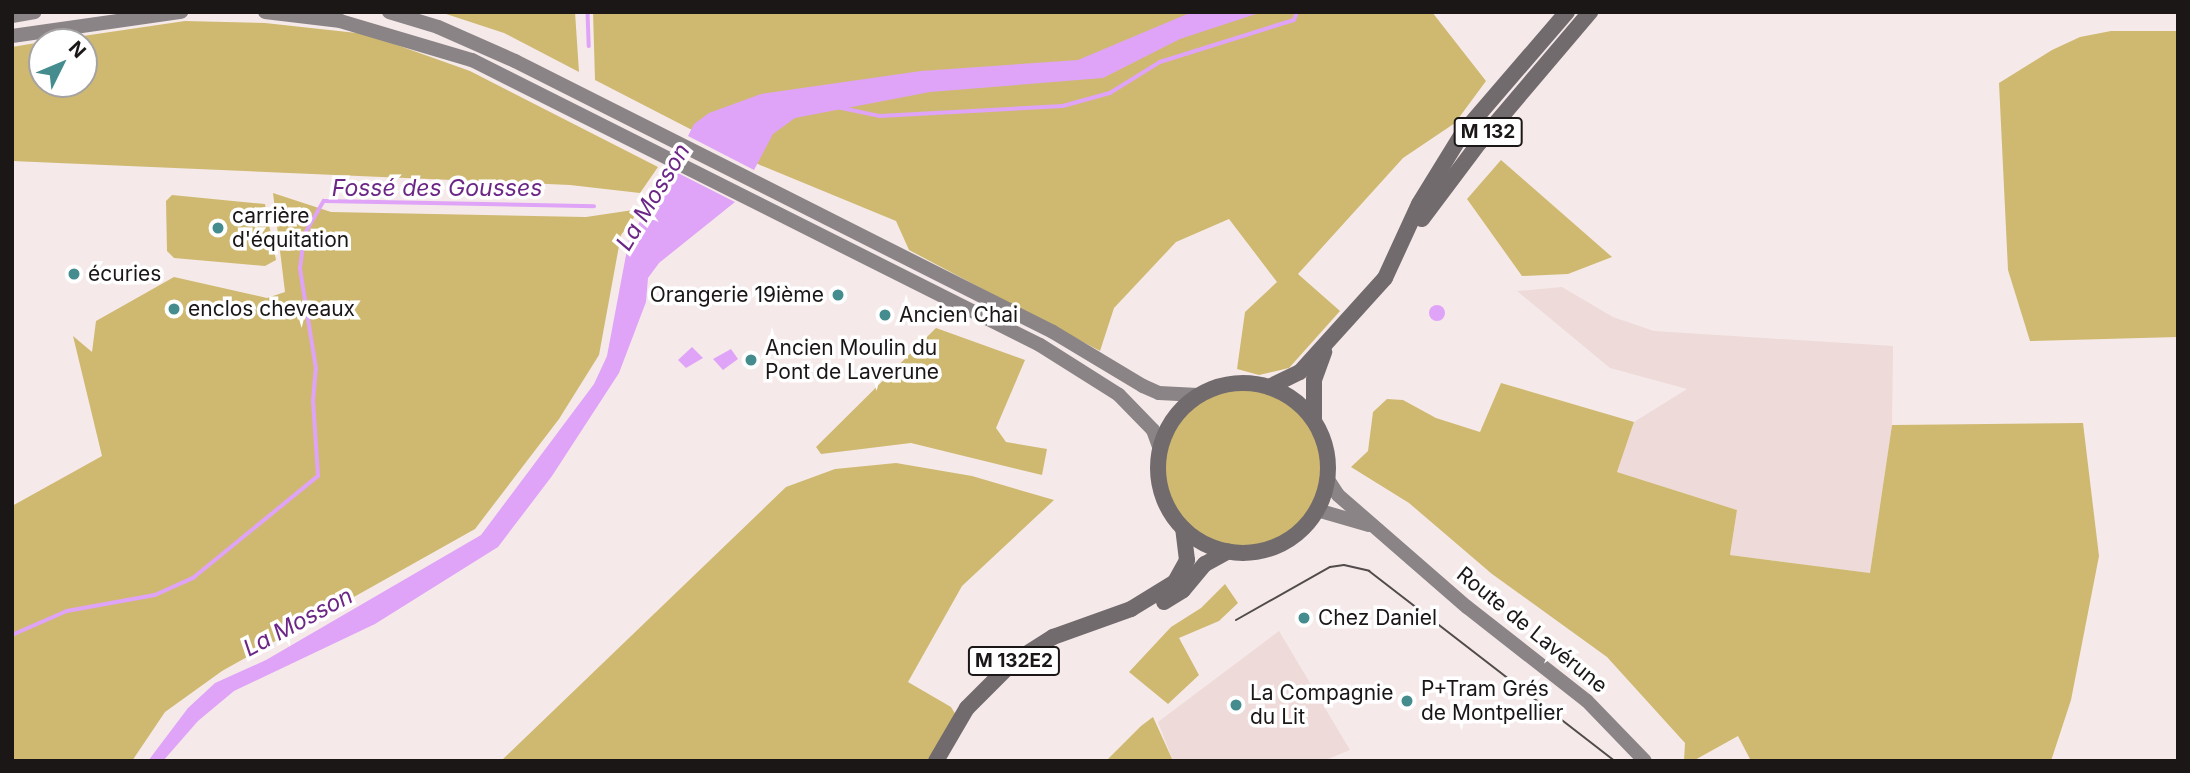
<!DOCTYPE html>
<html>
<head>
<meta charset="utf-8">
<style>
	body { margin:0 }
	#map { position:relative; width:2190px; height:773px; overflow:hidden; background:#f5eae9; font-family:Inter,sans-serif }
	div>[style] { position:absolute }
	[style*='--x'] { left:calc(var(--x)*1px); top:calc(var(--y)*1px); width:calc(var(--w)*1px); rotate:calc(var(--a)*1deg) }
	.built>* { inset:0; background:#eedad8 }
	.green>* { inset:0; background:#cfb970 }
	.round { border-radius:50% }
	.water>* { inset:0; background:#dfa4f7 }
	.stream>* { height:3.5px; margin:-1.75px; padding:0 1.75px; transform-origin:1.75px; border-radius:1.75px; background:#dfa4f7 }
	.secondary>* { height:14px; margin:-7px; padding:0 7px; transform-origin:7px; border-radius:7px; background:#8a8486 }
	.primary>* { height:16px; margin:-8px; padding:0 8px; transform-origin:8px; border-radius:8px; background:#726b6e }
	.primary>.ring { margin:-8px; padding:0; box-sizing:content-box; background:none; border:16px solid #726b6e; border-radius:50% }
	.tram>* { height:2px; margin:-1px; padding:0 1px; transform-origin:1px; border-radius:1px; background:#514b4b }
	.dots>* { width:19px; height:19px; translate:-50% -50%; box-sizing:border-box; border:4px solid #fff; border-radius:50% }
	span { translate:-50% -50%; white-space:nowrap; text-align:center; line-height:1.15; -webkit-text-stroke:7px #fff; paint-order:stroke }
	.shield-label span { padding:2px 5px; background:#fff; border:2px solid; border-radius:5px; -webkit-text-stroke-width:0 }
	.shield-label { font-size:19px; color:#1b1717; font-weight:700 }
	.poi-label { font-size:21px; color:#1b1717 }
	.left { translate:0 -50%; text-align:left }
	.right { translate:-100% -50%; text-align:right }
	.street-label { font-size:21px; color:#1b1717 }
	.water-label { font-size:23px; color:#6c2686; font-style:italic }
	.frame { position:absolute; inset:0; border:14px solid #1b1717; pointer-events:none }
	.north { position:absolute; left:28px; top:28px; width:70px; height:70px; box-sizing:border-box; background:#fff; border:2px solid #a4a2a2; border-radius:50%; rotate:47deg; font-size:19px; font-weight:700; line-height:28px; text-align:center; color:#1b1717 }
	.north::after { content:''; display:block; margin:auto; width:24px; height:32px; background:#448c8d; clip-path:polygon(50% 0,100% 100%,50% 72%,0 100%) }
</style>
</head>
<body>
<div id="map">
	<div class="built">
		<div style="clip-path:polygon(1562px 287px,1613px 317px,1654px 331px,1893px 346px,1892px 425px,1870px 573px,1730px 555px,1737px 510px,1617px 472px,1634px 422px,1687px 389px,1610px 368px,1517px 291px)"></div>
		<div style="clip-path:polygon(1279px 631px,1350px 750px,1323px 761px,1173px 761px,1158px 722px)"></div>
	</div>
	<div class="green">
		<div style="clip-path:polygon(440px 12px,575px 12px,579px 72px,504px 33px)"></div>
		<div style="clip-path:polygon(593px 12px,1432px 12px,1486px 81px,1455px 123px,1403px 158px,1298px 274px,1340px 311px,1289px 368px,1259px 375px,1237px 369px,1245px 312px,1277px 282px,1229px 219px,1176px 242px,1114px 308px,1100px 351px,909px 250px,896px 221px,760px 165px,595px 80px)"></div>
		<div style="clip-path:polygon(185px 21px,265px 23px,366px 34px,470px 71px,658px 167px,640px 193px,570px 185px,12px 161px,12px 47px,42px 42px,42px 84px,84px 84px,84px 42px,42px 42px)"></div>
		<div style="clip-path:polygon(2111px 31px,2178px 31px,2178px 337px,2030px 341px,2008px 270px,1999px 83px,2052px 50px,2080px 37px)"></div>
		<div style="clip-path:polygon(1501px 160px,1612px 257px,1568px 274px,1522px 276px,1467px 199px)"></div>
		<div style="clip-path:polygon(273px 193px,331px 212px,586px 217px,640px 209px,621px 235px,599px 355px,559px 419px,475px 529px,222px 671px,165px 712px,132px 761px,12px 761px,12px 506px,102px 456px,73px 336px,92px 352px,96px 321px,174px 277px,267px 298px,285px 292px)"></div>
		<div style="clip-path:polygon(172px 195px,265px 204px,276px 260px,265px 266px,174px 258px,167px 251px,166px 201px)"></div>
		<div style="clip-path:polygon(936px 328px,1025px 360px,996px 428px,1006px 442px,1047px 449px,1042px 475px,911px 443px,821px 454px,816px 447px)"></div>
		<div style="clip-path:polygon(1501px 383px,1634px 422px,1617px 472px,1737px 510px,1730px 555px,1870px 573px,1892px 425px,2083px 423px,2099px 556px,2071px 700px,2051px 761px,1751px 761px,1738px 736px,1693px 761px,1684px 761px,1685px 743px,1607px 657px,1492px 574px,1409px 503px,1351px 467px,1368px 451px,1373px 412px,1387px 399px,1403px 400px,1436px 418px,1480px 432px)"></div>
		<div class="round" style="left:1165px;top:390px;width:156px;height:156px"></div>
		<div style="clip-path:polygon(896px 463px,972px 476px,1054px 500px,962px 586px,908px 682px,951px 707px,959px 720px,938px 761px,501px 761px,786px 487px,835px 469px)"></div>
		<div style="clip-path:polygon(1225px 584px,1238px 603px,1219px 621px,1179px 638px,1199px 675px,1168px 704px,1129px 672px,1171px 627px,1201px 608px)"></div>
		<div style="clip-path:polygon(1153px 717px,1173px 761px,1106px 761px,1141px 726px)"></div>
	</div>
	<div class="water">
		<div style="clip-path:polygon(1192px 12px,1262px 12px,1180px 39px,1103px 78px,930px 92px,795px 118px,773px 134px,754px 170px,688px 136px,694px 124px,709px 113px,761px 94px,921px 71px,1078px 60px)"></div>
		<div style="clip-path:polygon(672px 170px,735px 202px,659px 263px,648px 278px,646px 302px,619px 373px,552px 476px,498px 547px,375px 624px,234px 691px,198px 721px,163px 761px,148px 761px,188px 708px,215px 683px,266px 660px,481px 535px,594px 384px,607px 356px,629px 239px)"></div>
		<div class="round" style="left:1429px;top:305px;width:16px;height:16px"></div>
		<div style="clip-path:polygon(692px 347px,703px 358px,686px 368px,678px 360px)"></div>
		<div style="clip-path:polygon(731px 349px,738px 359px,723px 370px,713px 359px)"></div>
	</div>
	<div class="stream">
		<div style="--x:588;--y:12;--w:34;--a:88"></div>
		<div style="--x:837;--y:107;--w:44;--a:11.8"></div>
		<div style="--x:880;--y:116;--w:183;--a:-3.1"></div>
		<div style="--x:1063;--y:106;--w:49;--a:-15.5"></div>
		<div style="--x:1110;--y:93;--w:59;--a:-31.8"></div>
		<div style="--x:1160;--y:62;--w:140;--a:-17.4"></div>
		<div style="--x:1294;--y:20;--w:9;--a:-69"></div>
		<div style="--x:12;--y:635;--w:60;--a:-23.6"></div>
		<div style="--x:67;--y:611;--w:89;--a:-10.3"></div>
		<div style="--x:155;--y:595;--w:42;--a:-24.1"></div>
		<div style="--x:193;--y:578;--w:161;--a:-39.2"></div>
		<div style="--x:318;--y:476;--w:75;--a:-93.8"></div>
		<div style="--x:313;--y:401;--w:32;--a:-85"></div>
		<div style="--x:316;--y:369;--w:101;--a:-99.1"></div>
		<div style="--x:300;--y:269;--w:34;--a:-83"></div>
		<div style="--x:304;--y:235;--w:39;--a:-60"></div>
		<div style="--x:324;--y:201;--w:270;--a:1.1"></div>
	</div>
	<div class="secondary">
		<div style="--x:265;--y:12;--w:76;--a:6.8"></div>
		<div style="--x:340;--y:21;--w:138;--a:16.5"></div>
		<div style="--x:472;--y:60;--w:635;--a:26.65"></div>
		<div style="--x:1040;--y:345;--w:93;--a:32.3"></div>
		<div style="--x:1119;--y:395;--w:49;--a:45.8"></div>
		<div style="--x:1153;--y:430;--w:20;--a:70"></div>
		<div style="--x:389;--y:12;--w:51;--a:17"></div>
		<div style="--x:438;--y:27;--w:84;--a:23.8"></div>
		<div style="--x:515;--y:61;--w:602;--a:26.74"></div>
		<div style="--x:1053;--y:332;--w:105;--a:31"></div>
		<div style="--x:1143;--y:386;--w:17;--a:24"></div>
		<div style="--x:1159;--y:393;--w:39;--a:3"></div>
		<div style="--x:12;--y:16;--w:23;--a:-10"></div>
		<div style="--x:12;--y:36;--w:171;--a:-8.1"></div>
		<div style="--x:1327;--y:478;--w:20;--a:57"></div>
		<div style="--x:1338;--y:495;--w:171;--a:41"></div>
		<div style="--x:1467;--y:607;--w:152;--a:38.1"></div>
		<div style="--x:1587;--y:701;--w:83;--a:46"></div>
		<div style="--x:1317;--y:510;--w:54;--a:16.1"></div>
	</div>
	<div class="primary">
		<div style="--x:1422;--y:219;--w:95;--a:-53.1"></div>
		<div style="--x:1479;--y:143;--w:172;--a:-49.7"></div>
		<div class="ring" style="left:1158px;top:383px;width:154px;height:154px"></div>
		<div style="--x:1269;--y:387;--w:34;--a:-26"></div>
		<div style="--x:1300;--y:372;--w:127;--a:-47.9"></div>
		<div style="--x:1385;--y:278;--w:81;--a:-65.3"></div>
		<div style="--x:1419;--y:204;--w:82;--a:-58.4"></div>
		<div style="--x:1462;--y:134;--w:161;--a:-49.3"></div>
		<div style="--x:1314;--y:421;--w:41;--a:-90"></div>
		<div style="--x:1314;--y:380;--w:30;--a:-70"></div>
		<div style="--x:1164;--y:602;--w:22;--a:-32"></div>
		<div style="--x:1183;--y:590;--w:34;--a:-50"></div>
		<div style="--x:1205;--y:564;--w:26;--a:-29"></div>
		<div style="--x:936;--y:761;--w:61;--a:-59.7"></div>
		<div style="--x:967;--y:708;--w:64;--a:-45"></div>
		<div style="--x:1012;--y:663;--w:49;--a:-32.4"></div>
		<div style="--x:1053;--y:637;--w:83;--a:-19.7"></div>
		<div style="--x:1131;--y:609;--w:52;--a:-31.5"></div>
		<div style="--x:1175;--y:582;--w:25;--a:-61"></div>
		<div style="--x:1187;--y:560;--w:32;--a:-97"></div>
	</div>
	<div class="tram">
		<div style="--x:1236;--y:620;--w:108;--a:-29.4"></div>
		<div style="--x:1330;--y:567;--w:14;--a:-8"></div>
		<div style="--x:1344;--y:565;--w:26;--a:13"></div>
		<div style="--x:1369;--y:571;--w:311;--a:37.7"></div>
	</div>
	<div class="dots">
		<div style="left:218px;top:228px;background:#448c8d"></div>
		<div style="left:74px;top:274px;background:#448c8d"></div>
		<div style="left:838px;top:295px;background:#448c8d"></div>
		<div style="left:174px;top:309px;background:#448c8d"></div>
		<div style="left:885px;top:315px;background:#448c8d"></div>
		<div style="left:751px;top:360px;background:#448c8d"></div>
		<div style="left:1304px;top:618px;background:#448c8d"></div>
		<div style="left:1407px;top:701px;background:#448c8d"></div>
		<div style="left:1236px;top:705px;background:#448c8d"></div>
	</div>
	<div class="shield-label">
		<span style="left:1488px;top:132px">M 132</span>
		<span style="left:1014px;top:661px">M 132E2</span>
	</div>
	<div class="poi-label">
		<span class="left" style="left:232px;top:228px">carrière<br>d'équitation</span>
		<span class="left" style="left:88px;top:274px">écuries</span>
		<span class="right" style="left:824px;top:295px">Orangerie 19ième</span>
		<span class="left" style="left:188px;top:309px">enclos cheveaux</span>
		<span class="left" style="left:899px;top:315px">Ancien Chai</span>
		<span class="left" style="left:765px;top:360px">Ancien Moulin du<br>Pont de Laverune</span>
		<span class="left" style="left:1318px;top:618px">Chez Daniel</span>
		<span class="left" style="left:1421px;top:701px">P+Tram Grés<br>de Montpellier</span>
		<span class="left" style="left:1250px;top:705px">La Compagnie<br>du Lit</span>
	</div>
	<div class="street-label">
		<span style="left:1532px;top:630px;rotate:39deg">Route de Lavérune</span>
	</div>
	<div class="water-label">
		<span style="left:437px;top:188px">Fossé des Gousses</span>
		<span style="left:653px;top:197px;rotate:-59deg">La Mosson</span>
		<span style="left:298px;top:622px;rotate:-28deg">La Mosson</span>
	</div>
	<div class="frame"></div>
	<div class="north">N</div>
</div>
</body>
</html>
